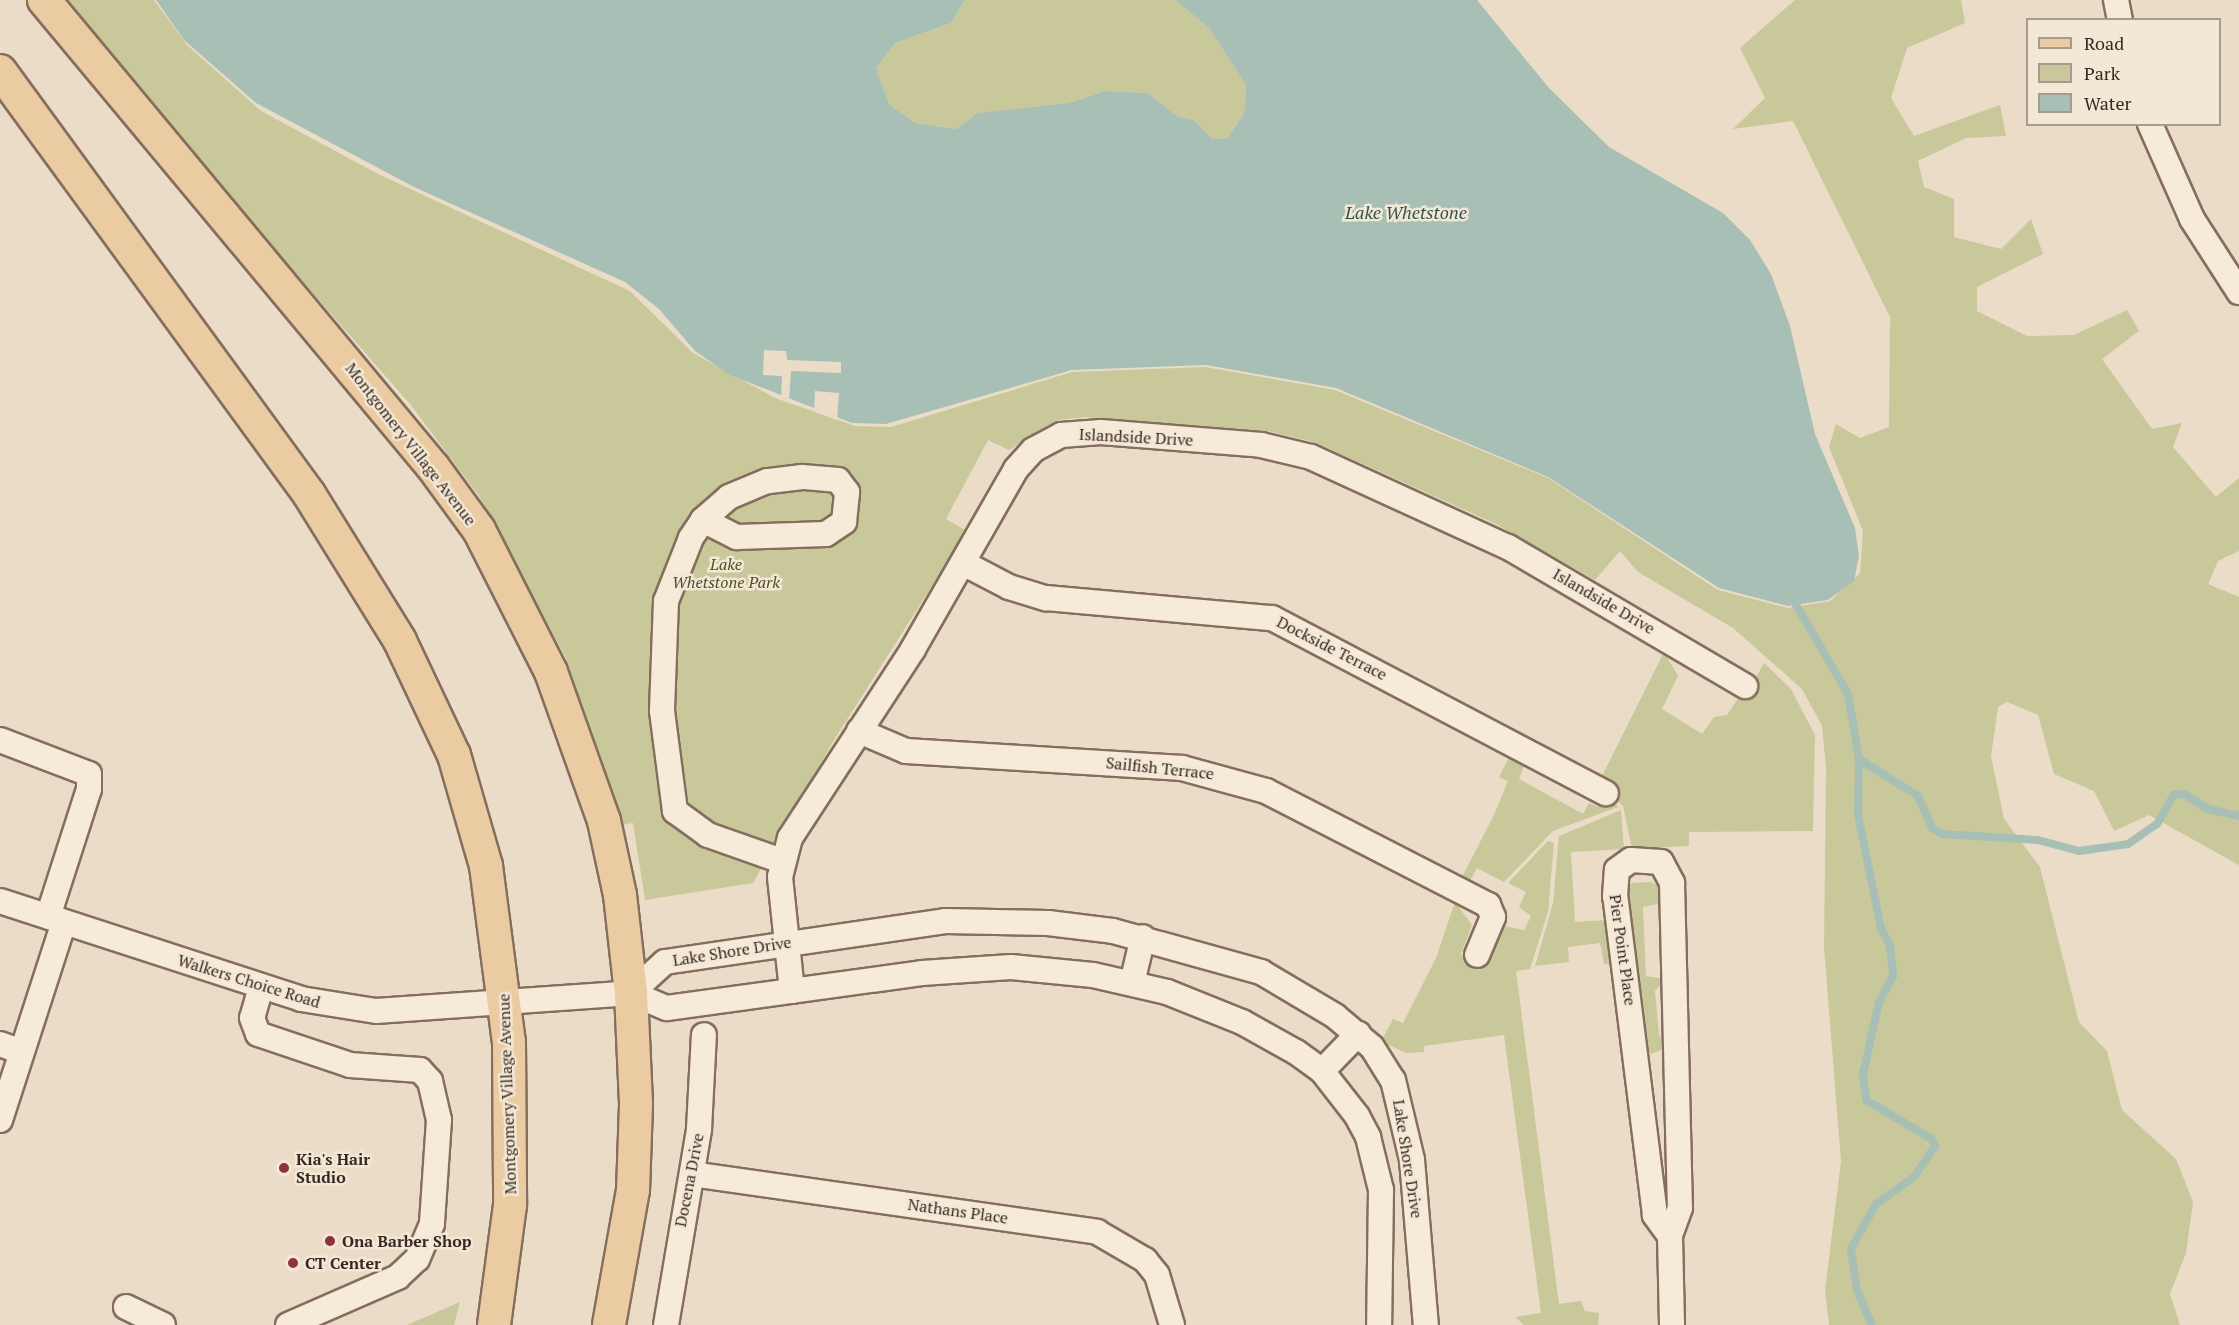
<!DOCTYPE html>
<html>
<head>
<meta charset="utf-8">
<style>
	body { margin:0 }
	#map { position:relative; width:2239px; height:1325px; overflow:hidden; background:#ebdcc7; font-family:"PT Serif",serif }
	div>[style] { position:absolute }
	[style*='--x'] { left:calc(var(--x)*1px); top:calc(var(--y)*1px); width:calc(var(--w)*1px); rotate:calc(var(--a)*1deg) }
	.green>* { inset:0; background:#c8c89b }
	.water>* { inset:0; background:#a8bfb5 }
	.pier>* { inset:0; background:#ebdcc7 }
	.stream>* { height:8px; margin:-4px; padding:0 4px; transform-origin:4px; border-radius:4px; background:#a8bfb5 }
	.roads { filter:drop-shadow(2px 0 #856e5e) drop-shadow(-2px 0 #856e5e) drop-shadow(0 2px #856e5e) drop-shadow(0 -2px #856e5e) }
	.minor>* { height:24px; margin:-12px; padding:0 12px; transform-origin:12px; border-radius:12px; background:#f6ead9 }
	.major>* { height:32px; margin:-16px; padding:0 16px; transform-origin:16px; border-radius:16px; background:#eacba2 }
	.dots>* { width:16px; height:16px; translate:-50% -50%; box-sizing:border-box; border:3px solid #f3e7d6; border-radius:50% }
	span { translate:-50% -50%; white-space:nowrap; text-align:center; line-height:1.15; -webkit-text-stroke:5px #f3e7d6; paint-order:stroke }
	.street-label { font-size:16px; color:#362820 }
	.park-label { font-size:16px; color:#4b5129; font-style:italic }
	.poi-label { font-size:16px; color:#362820; font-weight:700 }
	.left { translate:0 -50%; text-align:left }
	.water-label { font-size:18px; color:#31554e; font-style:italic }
	.legend { position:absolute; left:2026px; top:18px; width:195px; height:108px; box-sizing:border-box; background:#f3e7d6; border:2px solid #a79b8d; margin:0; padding:8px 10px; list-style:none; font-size:18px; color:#362820 }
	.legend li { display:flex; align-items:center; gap:12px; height:30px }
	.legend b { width:30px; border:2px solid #a79b8d }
</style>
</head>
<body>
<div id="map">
	<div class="green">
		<div style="clip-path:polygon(63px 0,154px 0,187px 45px,261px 111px,378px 174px,630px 291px,693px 353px,775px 398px,855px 426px,891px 427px,1072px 372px,1205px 367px,1335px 390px,1548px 478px,1718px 590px,1788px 608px,1830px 601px,1860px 573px,1863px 531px,1829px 447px,1836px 424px,1860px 438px,1889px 427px,1890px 317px,1793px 121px,1733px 129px,1765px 98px,1740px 48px,1795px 0,1961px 0,1965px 23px,1907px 48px,1891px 98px,1914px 136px,2000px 105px,2006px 136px,1966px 138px,1918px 161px,1924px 187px,1954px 199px,1954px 237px,2001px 249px,2031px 219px,2043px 254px,1977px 287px,1977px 311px,2027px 336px,2074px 335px,2127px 310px,2139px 331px,2102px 359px,2152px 429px,2182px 423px,2173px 447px,2216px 497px,2239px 478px,2239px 551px,2218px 561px,2208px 584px,2239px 597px,2239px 865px,2149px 815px,2114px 831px,2094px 791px,2054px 774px,2038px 715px,2007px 702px,1998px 707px,1991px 756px,2004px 819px,2040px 867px,2079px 1022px,2107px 1051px,2122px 1110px,2176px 1159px,2193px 1202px,2186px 1253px,2170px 1294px,2180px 1325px,1829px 1325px,1825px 1291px,1841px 1161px,1824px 948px,1826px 768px,1822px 726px,1802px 689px,1733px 628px,1638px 572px,1620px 551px,1595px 580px,1496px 524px,1314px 442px,1268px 431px,1085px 417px,1058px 420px,1009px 450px,988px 440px,946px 519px,967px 531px,834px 740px,753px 883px,645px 900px,633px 823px,620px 825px,566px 658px,479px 496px,410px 404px,135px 90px)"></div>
		<div style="clip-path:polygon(965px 0,1175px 0,1209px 28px,1246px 85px,1244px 113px,1228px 138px,1212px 139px,1194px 120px,1178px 117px,1148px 93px,1105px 91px,1069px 103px,979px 113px,956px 129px,915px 123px,889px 104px,876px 68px,895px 43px,951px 23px)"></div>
		<div style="clip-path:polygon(1664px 652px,1678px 676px,1662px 709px,1702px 734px,1714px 717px,1727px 715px,1739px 697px,1744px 699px,1764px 663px,1791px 689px,1815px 735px,1813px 831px,1689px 832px,1689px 846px,1632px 849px,1623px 806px,1607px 791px,1612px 781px,1602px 776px)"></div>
		<div style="clip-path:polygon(1511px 753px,1525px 763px,1519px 779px,1583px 814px,1589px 803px,1598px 807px,1606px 793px,1618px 807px,1553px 831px,1504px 882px,1477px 868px,1470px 881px,1460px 881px,1494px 815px,1508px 781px,1499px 777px)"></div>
		<div style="clip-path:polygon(1621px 810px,1624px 849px,1571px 852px,1575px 922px,1606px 920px,1612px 925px,1617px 963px,1604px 964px,1600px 943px,1568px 947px,1569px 962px,1535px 966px,1553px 903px,1559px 836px)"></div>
		<div style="clip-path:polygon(1548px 841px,1554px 843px,1548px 912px,1530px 969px,1516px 971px,1559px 1304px,1581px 1301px,1585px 1311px,1599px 1313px,1598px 1325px,1524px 1325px,1515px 1317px,1541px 1313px,1504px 1035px,1424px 1046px,1424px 1052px,1407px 1053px,1381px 1042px,1393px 1019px,1403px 1023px,1436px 958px,1455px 902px,1472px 925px,1461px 954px,1478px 963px,1500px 925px,1524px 930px,1531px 916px,1519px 907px,1526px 892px,1508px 883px)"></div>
		<div style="clip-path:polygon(1651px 882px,1662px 888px,1662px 903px,1643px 907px,1646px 976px,1666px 979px,1655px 991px,1659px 1035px,1666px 1048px,1651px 1054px,1645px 1049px,1623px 891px,1632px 883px)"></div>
		<div style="clip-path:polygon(460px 1302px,454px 1325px,407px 1325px)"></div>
	</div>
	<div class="water">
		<div style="clip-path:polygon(156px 0,965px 0,951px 23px,895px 43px,876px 68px,889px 104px,915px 123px,956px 129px,978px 113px,1069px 103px,1105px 91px,1148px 93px,1178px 117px,1194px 120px,1212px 139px,1228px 138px,1244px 113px,1246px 85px,1209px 28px,1175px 0,1477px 0,1549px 88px,1609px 147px,1723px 213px,1750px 240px,1771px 274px,1790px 326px,1815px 434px,1855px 528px,1859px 556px,1854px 581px,1828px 600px,1788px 606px,1719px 588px,1548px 477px,1336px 388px,1206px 365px,1072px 370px,886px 424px,852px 423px,730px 375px,695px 351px,659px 309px,625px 282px,414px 187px,256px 103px,184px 40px)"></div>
	</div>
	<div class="pier">
		<div style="clip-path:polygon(764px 350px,786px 351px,787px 360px,841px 362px,841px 373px,791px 371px,789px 402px,781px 398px,782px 376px,763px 375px)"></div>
		<div style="clip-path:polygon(815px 391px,839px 393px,837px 420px,814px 411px)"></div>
	</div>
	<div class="stream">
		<div style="--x:1792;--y:598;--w:111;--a:59.7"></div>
		<div style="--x:1848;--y:694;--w:66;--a:80.4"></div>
		<div style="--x:1859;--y:759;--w:56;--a:91"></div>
		<div style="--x:1858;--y:815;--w:115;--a:78.5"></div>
		<div style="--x:1881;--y:928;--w:20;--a:63"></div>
		<div style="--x:1890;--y:946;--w:30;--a:84"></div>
		<div style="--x:1893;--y:976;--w:30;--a:118"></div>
		<div style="--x:1879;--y:1002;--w:74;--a:102.5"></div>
		<div style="--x:1863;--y:1074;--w:26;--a:83"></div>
		<div style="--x:1866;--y:1100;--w:77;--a:30.6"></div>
		<div style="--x:1932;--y:1139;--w:8;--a:67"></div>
		<div style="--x:1935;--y:1146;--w:37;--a:124"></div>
		<div style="--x:1914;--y:1177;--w:47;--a:144.6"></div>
		<div style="--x:1876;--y:1204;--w:51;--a:119.1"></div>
		<div style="--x:1851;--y:1249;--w:41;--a:81.7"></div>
		<div style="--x:1857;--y:1290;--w:38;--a:67"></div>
		<div style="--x:1859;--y:759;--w:70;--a:32.1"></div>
		<div style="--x:1918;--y:796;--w:35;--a:66"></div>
		<div style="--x:1932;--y:828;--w:12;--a:31"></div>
		<div style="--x:1942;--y:834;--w:96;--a:3.6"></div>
		<div style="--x:2038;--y:840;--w:42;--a:15"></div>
		<div style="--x:2079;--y:851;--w:49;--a:-8.1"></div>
		<div style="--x:2128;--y:844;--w:35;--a:-35"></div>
		<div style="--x:2157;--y:824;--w:34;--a:-60"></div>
		<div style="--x:2174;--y:795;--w:10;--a:-6"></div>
		<div style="--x:2184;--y:794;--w:28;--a:32"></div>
		<div style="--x:2208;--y:809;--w:32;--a:13"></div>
	</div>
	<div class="roads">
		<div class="minor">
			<div style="--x:2116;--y:0;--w:20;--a:79"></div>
			<div style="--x:2150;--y:124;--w:104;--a:66.1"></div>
			<div style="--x:2192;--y:219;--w:87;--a:57.2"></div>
			<div style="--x:703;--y:520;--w:38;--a:27"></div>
			<div style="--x:737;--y:537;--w:89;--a:-1.9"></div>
			<div style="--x:826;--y:534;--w:22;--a:-34"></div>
			<div style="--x:844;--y:522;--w:30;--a:-84"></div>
			<div style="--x:847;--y:492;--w:15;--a:-127"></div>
			<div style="--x:838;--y:480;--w:36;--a:-175"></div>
			<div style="--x:802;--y:477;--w:35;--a:173"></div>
			<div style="--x:767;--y:481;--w:41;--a:157.2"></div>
			<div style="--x:729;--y:497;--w:35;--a:139"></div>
			<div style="--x:703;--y:520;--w:22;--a:124"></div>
			<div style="--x:691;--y:538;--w:68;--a:111.6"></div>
			<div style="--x:666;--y:601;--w:110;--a:92.1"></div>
			<div style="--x:662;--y:711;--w:101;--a:82.6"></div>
			<div style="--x:675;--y:811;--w:41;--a:36"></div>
			<div style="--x:708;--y:835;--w:78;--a:19.4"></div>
			<div style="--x:965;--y:564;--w:50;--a:27.6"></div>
			<div style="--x:1009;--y:587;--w:39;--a:17"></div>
			<div style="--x:1046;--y:598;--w:227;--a:5.1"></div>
			<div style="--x:1272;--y:618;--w:377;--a:27.7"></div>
			<div style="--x:859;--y:731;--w:51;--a:23.1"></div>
			<div style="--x:906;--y:751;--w:277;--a:3.5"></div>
			<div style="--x:1182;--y:768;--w:87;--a:15.3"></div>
			<div style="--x:1266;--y:791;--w:250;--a:27.2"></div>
			<div style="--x:1488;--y:905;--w:13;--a:67"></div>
			<div style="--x:1493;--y:917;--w:41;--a:112.8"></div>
			<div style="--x:0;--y:740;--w:95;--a:20.9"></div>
			<div style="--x:89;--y:774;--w:15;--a:90"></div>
			<div style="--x:89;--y:789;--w:134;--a:107.8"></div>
			<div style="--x:0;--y:901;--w:317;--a:18"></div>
			<div style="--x:301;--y:999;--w:76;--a:9.1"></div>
			<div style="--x:376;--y:1011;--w:256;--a:-4"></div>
			<div style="--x:631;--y:993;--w:39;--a:23"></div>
			<div style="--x:667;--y:1008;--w:257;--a:-7.8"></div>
			<div style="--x:922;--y:973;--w:89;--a:-3.9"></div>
			<div style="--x:1011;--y:967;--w:82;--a:5.6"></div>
			<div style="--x:1093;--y:975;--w:76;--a:12.9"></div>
			<div style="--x:1167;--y:992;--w:81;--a:21.8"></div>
			<div style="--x:1242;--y:1022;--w:62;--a:29.1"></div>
			<div style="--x:1296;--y:1052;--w:32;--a:36"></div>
			<div style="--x:1322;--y:1071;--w:57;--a:52.1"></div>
			<div style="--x:1357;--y:1116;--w:24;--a:62"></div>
			<div style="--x:1368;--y:1137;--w:55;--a:76.2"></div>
			<div style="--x:1381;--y:1190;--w:135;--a:90.8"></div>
			<div style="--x:1132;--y:983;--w:47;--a:-76.6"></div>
			<div style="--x:261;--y:987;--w:32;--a:106"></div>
			<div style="--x:252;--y:1018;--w:17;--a:69"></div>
			<div style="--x:258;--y:1034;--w:97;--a:18.6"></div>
			<div style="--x:350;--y:1065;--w:70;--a:4.1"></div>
			<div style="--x:420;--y:1070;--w:15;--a:48"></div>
			<div style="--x:430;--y:1081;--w:40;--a:77"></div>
			<div style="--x:439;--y:1120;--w:104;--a:93.9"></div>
			<div style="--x:432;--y:1224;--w:38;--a:113"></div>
			<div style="--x:417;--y:1259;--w:26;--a:137"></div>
			<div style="--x:398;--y:1277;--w:120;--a:156.4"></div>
			<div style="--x:792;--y:991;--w:115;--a:-96"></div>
			<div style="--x:780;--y:877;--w:40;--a:-75.6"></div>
			<div style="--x:790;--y:838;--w:225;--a:-56.9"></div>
			<div style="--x:913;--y:649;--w:207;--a:-60.2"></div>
			<div style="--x:1016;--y:469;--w:25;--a:-48"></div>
			<div style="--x:1033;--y:450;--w:32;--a:-28"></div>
			<div style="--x:1061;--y:435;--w:40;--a:-4.3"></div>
			<div style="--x:1101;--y:432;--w:161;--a:4.6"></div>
			<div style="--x:1261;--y:445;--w:51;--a:13.5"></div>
			<div style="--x:1311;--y:457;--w:217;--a:24.6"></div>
			<div style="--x:1508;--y:547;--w:275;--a:30.4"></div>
			<div style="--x:631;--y:993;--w:46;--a:-42.4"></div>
			<div style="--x:665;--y:962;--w:283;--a:-8.3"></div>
			<div style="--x:945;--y:921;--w:103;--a:1.1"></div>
			<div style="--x:1048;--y:923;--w:65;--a:7"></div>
			<div style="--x:1113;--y:931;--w:154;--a:15.5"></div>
			<div style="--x:1261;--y:972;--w:86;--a:30.7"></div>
			<div style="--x:1335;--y:1016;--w:48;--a:40"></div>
			<div style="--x:1372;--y:1047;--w:39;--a:58"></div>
			<div style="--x:1393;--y:1080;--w:82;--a:76.6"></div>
			<div style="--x:1412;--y:1160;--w:166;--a:85.2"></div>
			<div style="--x:0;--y:1044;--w:23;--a:20"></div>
			<div style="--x:1322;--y:1071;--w:52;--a:-45.8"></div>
			<div style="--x:0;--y:1120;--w:208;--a:-72.1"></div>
			<div style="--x:692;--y:1174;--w:409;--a:8.1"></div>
			<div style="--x:1097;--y:1232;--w:56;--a:30.3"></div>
			<div style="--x:1145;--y:1260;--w:19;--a:51"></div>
			<div style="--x:1157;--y:1275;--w:52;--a:73.3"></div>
			<div style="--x:1670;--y:1236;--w:26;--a:-126"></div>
			<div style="--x:1655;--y:1215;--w:321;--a:-97.1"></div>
			<div style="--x:1615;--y:896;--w:26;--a:-86"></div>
			<div style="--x:1617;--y:870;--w:17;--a:-36"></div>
			<div style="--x:1631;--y:860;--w:30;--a:4"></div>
			<div style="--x:1661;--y:862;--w:24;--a:62"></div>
			<div style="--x:1672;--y:883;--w:325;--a:88.6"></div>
			<div style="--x:1680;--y:1208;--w:30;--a:110"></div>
			<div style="--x:1670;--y:1236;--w:89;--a:88.7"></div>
			<div style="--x:126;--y:1307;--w:41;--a:25.9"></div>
			<div style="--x:666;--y:1325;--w:199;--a:-80.4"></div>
			<div style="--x:699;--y:1129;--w:94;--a:-87"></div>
		</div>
		<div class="major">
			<div style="--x:44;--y:0;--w:608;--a:50.21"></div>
			<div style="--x:433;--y:467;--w:78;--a:53.9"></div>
			<div style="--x:479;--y:530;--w:159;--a:63.1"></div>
			<div style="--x:551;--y:672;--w:158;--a:70.4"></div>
			<div style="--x:604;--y:821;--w:76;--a:77.8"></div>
			<div style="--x:620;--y:895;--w:99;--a:83.6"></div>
			<div style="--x:631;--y:993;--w:112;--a:87.4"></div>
			<div style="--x:636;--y:1105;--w:85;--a:92"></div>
			<div style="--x:633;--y:1190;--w:137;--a:100.1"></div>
			<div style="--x:0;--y:71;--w:524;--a:53.85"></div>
			<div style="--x:309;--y:494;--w:173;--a:58.2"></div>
			<div style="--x:400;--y:641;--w:126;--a:64.7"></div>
			<div style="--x:454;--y:755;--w:116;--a:73.9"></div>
			<div style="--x:486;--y:866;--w:177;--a:82.6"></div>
			<div style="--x:509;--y:1042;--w:163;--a:89.6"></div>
			<div style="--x:510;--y:1205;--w:121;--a:97.6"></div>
		</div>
	</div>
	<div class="dots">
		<div style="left:284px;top:1168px;background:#8e333e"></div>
		<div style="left:330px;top:1241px;background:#8e333e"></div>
		<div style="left:293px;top:1263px;background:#8e333e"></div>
	</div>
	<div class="street-label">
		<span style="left:1136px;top:437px;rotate:3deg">Islandside Drive</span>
		<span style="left:411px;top:444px;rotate:52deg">Montgomery Village Avenue</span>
		<span style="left:1604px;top:601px;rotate:30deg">Islandside Drive</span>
		<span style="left:1332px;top:648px;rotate:27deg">Dockside Terrace</span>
		<span style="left:1160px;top:768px;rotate:6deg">Sailfish Terrace</span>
		<span style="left:1623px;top:950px;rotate:82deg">Pier Point Place</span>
		<span style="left:732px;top:951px;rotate:-9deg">Lake Shore Drive</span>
		<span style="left:249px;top:981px;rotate:17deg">Walkers Choice Road</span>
		<span style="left:507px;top:1094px;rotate:-92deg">Montgomery Village Avenue</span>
		<span style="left:1408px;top:1159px;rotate:81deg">Lake Shore Drive</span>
		<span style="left:689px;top:1180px;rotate:-79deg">Docena Drive</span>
		<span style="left:958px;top:1211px;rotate:8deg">Nathans Place</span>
	</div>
	<div class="park-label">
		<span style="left:726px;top:573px">Lake<br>Whetstone Park</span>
	</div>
	<div class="poi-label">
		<span class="left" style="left:296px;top:1168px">Kia's Hair<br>Studio</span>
		<span class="left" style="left:342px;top:1241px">Ona Barber Shop</span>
		<span class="left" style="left:305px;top:1263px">CT Center</span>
	</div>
	<div class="water-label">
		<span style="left:1406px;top:212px">Lake Whetstone</span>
	</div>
	<ul class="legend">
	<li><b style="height:8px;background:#eacba2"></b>Road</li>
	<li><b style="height:16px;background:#c8c89b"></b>Park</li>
	<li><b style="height:16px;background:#a8bfb5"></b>Water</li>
	</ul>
</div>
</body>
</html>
